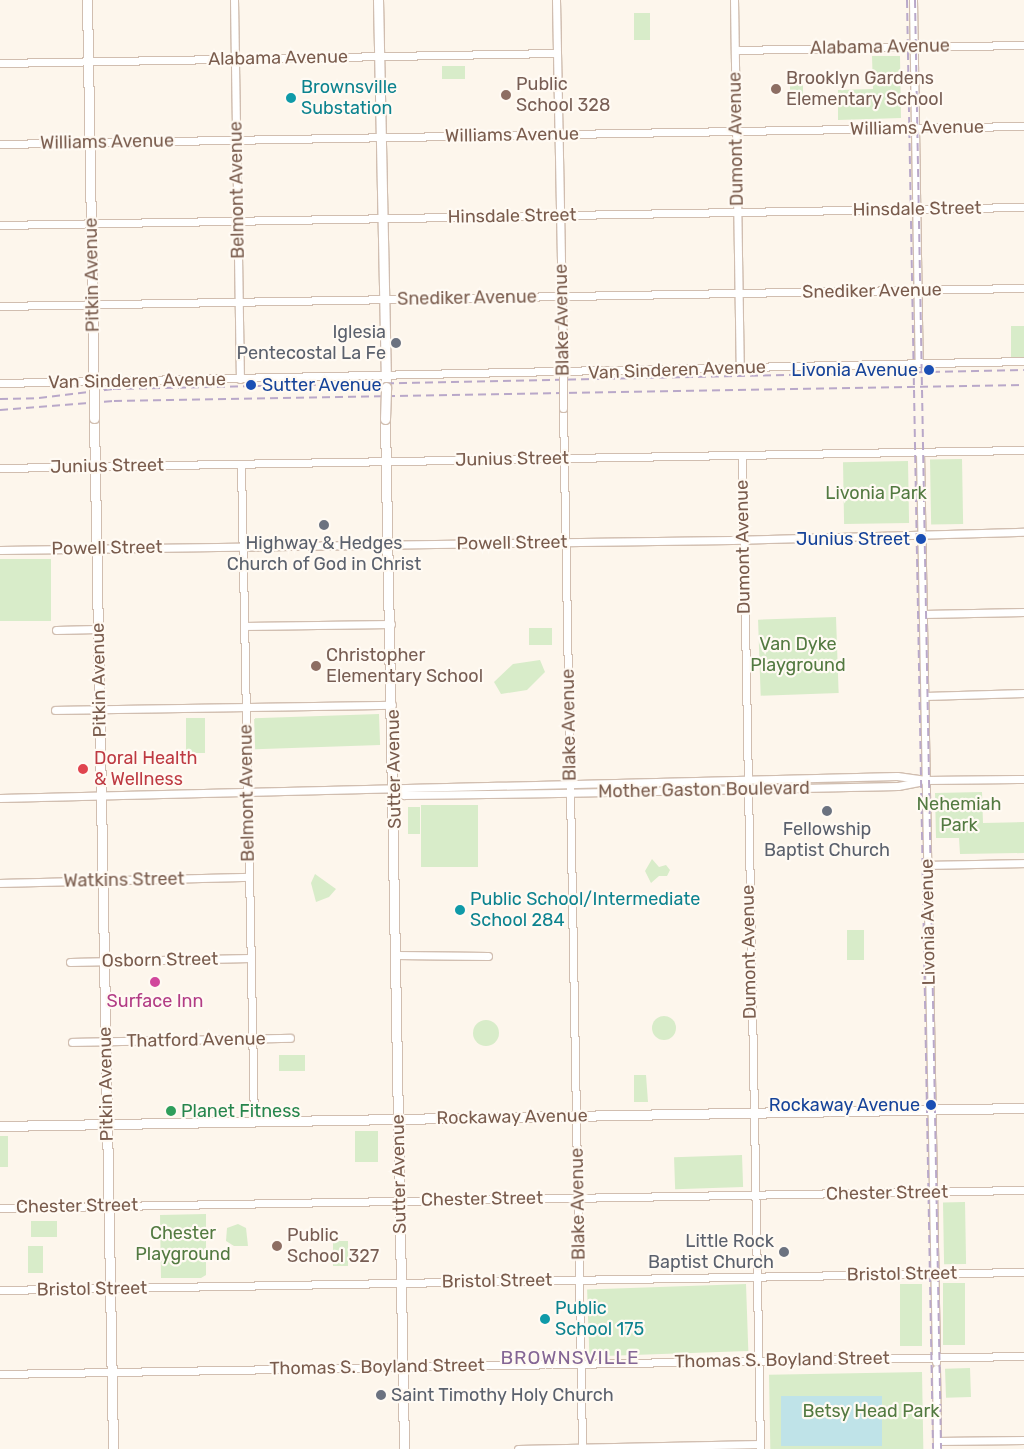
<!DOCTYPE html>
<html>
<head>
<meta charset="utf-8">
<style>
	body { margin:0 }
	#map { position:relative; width:1024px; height:1449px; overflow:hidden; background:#fdf6ec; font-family:Rubik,sans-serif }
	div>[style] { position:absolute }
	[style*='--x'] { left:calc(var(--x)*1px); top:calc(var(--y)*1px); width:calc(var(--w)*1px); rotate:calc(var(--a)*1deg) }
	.green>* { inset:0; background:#d8ecc9; transform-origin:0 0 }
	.round { border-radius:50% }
	.water>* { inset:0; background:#bfe3e8; transform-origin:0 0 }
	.roads { filter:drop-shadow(1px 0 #d1beb0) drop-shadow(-1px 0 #d1beb0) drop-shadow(0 1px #d1beb0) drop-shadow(0 -1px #d1beb0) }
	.minor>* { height:7px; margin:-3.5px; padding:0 3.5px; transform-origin:3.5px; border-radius:3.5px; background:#fff }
	.tertiary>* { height:9px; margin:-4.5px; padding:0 4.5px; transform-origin:4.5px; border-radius:4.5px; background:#fff }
	.rail>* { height:2px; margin-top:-1px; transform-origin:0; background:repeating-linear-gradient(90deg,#b9a8c9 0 8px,transparent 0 13px) }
	.bridges { filter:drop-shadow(1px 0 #d1beb0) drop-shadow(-1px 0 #d1beb0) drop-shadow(0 1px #d1beb0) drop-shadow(0 -1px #d1beb0) }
	.minor-bridge>* { height:7px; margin:-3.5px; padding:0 3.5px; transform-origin:3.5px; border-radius:3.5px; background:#fff }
	.tertiary-bridge>* { height:9px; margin:-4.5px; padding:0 4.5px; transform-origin:4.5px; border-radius:4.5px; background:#fff }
	.dots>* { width:14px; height:14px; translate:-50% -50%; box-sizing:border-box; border:2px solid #fffaf3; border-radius:50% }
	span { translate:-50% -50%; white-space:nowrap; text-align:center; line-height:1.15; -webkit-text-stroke:4.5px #fffaf3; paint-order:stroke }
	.street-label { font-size:18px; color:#7a5c4d }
	.education-label { font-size:18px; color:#785e54 }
	.left { translate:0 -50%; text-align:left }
	.culture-label { font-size:18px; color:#0d838f }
	.worship-label { font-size:18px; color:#5b616d }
	.right { translate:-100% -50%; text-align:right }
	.transit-label { font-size:18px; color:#164399 }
	.park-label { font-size:18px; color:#537a41 }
	.health-label { font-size:18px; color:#be3a42 }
	.hotel-label { font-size:18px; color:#b23c85 }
	.leisure-label { font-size:18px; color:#27864d }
	.neighbourhood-label { font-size:19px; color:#846695; letter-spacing:1px }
</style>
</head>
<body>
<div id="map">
	<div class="green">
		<div style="left:634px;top:13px;width:16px;height:27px"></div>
		<div style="clip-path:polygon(872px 56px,900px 56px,901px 118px,838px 120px,838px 90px,873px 89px)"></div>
		<div style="left:442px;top:66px;width:23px;height:13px"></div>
		<div style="left:790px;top:75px;width:13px;height:23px"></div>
		<div style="left:1011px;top:326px;width:13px;height:31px"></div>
		<div style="left:962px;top:459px;width:65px;height:32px;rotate:89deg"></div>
		<div style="left:908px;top:461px;width:62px;height:65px;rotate:89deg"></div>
		<div style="left:0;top:559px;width:51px;height:62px"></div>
		<div style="left:836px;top:617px;width:76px;height:78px;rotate:88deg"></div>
		<div style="left:552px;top:628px;width:17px;height:23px;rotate:90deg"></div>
		<div style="clip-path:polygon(540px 660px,545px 672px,527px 690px,501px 694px,494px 682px,513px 664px)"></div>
		<div style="left:379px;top:714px;width:31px;height:125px;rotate:88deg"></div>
		<div style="left:186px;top:718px;width:19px;height:35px"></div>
		<div style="clip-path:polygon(982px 792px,983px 823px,1024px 822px,1024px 853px,960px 854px,959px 838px,936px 838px,935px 793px)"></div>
		<div style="left:478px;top:805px;width:62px;height:57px;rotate:90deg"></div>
		<div style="left:420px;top:807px;width:27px;height:12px;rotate:90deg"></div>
		<div style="clip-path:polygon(652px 859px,659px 867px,666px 865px,670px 870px,667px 876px,659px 876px,651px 883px,645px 871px)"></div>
		<div style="clip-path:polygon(315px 874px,336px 889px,329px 897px,316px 902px,311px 883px)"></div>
		<div style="left:864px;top:930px;width:30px;height:17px;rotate:90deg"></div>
		<div class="round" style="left:652px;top:1016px;width:24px;height:24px"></div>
		<div class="round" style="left:473px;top:1020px;width:26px;height:26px"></div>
		<div style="left:305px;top:1055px;width:16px;height:26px;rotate:90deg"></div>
		<div style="clip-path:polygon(634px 1075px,646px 1075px,648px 1102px,634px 1102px)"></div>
		<div style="left:355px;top:1131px;width:23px;height:31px"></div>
		<div style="left:8px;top:1136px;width:31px;height:8px;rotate:90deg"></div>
		<div style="left:742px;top:1155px;width:32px;height:68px;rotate:88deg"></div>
		<div style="left:965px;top:1202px;width:62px;height:22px;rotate:89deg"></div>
		<div style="clip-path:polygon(206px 1214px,206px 1275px,201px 1278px,161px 1278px,160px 1215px)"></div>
		<div style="left:31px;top:1221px;width:26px;height:16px"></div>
		<div style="clip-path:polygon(238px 1224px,246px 1228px,248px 1246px,234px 1246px,226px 1241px,227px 1228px)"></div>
		<div style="left:348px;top:1241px;width:25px;height:15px;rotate:90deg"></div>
		<div style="left:28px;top:1246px;width:15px;height:27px"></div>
		<div style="left:943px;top:1283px;width:22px;height:62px"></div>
		<div style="left:746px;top:1284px;width:67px;height:159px;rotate:88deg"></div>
		<div style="left:900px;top:1284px;width:22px;height:62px"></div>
		<div style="left:970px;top:1368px;width:29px;height:25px;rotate:88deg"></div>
		<div style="left:922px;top:1372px;width:77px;height:153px;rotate:89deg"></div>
	</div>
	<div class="water">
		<div style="left:882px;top:1396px;width:50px;height:101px;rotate:90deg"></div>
	</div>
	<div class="roads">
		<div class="minor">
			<div style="--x:234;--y:0;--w:379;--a:89.1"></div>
			<div style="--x:556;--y:0;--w:375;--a:88.9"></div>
			<div style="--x:734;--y:0;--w:368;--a:89.1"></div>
			<div style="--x:913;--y:0;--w:363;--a:89.1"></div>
			<div style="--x:735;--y:50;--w:289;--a:-1"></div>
			<div style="--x:0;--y:63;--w:557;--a:-1.03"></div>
			<div style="--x:0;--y:144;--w:1024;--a:-1.01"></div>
			<div style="--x:0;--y:225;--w:1024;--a:-1.01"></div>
			<div style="--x:0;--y:306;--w:1024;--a:-1.01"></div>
			<div style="--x:0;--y:383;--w:1024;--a:-1.23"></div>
			<div style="--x:563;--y:408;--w:1041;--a:88.95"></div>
			<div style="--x:920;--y:452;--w:910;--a:88.99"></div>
			<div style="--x:742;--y:455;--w:994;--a:88.96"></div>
			<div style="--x:241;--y:464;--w:658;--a:88.87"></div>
			<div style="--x:0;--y:468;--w:1024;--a:-1.01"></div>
			<div style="--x:0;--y:550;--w:732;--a:-0.78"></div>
			<div style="--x:732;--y:540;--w:292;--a:-1.6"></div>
			<div style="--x:923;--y:614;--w:101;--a:-1.1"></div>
			<div style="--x:244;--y:626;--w:147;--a:-0.8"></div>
			<div style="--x:56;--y:630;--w:41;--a:-1.4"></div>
			<div style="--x:925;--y:696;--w:99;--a:-1.7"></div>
			<div style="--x:55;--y:710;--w:337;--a:-0.9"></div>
			<div style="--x:394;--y:790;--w:11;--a:27"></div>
			<div style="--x:404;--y:795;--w:154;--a:-0.7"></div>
			<div style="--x:558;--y:793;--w:340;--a:-1.2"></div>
			<div style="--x:898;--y:786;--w:21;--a:-11"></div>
			<div style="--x:0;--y:798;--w:897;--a:-1.4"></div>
			<div style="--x:897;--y:776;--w:29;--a:8"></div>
			<div style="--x:926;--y:780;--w:98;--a:-0.6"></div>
			<div style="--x:927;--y:865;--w:97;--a:-1.2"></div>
			<div style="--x:0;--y:883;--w:249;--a:-1.4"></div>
			<div style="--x:397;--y:955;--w:91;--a:0.6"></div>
			<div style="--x:70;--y:962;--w:180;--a:-1.3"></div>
			<div style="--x:72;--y:1042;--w:218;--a:-1.1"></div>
			<div style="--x:0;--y:1208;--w:1024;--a:-1.01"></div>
			<div style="--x:0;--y:1290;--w:1024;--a:-1.01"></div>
			<div style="--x:936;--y:1369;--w:80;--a:89.3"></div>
			<div style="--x:0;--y:1374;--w:1024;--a:-1.01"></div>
			<div style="--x:937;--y:1441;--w:87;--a:-0.7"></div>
			<div style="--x:518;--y:1449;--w:242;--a:-1.2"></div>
		</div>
		<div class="tertiary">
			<div style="--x:87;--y:0;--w:389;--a:89"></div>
			<div style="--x:378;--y:0;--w:387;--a:88.8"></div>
			<div style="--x:94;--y:418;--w:1031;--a:88.94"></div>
			<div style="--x:385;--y:419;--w:1030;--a:88.94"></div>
			<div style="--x:0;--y:1126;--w:1024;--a:-1.01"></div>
		</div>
	</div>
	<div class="rail">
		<div style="--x:907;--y:0;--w:1449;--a:88.97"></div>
		<div style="--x:915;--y:0;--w:1449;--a:88.97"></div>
		<div style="--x:0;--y:399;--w:39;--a:-1"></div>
		<div style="--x:39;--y:398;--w:75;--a:-6.9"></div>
		<div style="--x:113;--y:389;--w:911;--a:-1.19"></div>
		<div style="--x:0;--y:410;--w:114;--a:-4.5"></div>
		<div style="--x:114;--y:401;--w:910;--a:-1.01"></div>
	</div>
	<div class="bridges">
		<div class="minor-bridge">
			<div style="--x:563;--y:375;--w:33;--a:90"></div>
		</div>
		<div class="tertiary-bridge">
			<div style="--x:94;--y:389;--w:29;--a:90"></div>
			<div style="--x:385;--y:419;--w:32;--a:-88"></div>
		</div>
	</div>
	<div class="dots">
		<div style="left:776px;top:89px;background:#8d6e63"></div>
		<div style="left:506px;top:95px;background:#8d6e63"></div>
		<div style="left:291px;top:98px;background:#0f9aa8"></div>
		<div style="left:396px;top:343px;background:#6b7280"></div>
		<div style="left:929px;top:370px;background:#1a4fb4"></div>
		<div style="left:251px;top:385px;background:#1a4fb4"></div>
		<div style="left:324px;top:525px;background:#6b7280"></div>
		<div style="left:921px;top:539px;background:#1a4fb4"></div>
		<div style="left:316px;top:666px;background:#8d6e63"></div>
		<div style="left:83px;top:769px;background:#e0444e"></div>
		<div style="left:827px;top:811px;background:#6b7280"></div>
		<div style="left:460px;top:910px;background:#0f9aa8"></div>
		<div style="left:155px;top:982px;background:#d1479c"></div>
		<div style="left:931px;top:1105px;background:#1a4fb4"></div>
		<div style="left:171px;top:1111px;background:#2e9e5b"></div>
		<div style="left:277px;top:1246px;background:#8d6e63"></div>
		<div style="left:784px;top:1252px;background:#6b7280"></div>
		<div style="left:545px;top:1319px;background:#0f9aa8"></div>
		<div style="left:381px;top:1395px;background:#6b7280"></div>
	</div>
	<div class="street-label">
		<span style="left:880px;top:47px;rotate:-1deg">Alabama Avenue</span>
		<span style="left:278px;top:58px;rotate:-1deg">Alabama Avenue</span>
		<span style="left:917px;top:128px;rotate:-1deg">Williams Avenue</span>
		<span style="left:512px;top:135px;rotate:-1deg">Williams Avenue</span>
		<span style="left:736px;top:139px;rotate:-91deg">Dumont Avenue</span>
		<span style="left:107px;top:142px;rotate:-1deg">Williams Avenue</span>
		<span style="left:237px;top:190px;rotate:-91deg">Belmont Avenue</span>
		<span style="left:917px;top:209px;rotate:-1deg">Hinsdale Street</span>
		<span style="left:512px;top:216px;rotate:-1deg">Hinsdale Street</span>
		<span style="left:92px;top:275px;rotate:-91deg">Pitkin Avenue</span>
		<span style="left:872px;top:291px;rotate:-1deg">Snediker Avenue</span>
		<span style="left:467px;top:298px;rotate:-1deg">Snediker Avenue</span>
		<span style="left:562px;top:320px;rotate:-91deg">Blake Avenue</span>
		<span style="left:677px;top:370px;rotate:-2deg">Van Sinderen Avenue</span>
		<span style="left:137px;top:381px;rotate:-1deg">Van Sinderen Avenue</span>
		<span style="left:512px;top:459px;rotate:-1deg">Junius Street</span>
		<span style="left:107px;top:466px;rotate:-1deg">Junius Street</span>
		<span style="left:512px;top:543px;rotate:-1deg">Powell Street</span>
		<span style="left:743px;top:547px;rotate:-91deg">Dumont Avenue</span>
		<span style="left:107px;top:548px;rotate:-1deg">Powell Street</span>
		<span style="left:99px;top:680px;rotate:-91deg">Pitkin Avenue</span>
		<span style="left:569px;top:725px;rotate:-91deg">Blake Avenue</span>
		<span style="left:394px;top:769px;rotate:-91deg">Sutter Avenue</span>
		<span style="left:704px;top:790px;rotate:-1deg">Mother Gaston Boulevard</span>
		<span style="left:247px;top:793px;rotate:-91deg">Belmont Avenue</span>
		<span style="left:124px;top:880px;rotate:-1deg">Watkins Street</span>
		<span style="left:928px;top:922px;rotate:-91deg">Livonia Avenue</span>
		<span style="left:749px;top:952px;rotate:-91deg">Dumont Avenue</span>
		<span style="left:160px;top:960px;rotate:-1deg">Osborn Street</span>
		<span style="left:196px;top:1040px;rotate:-1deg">Thatford Avenue</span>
		<span style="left:106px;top:1084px;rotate:-91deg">Pitkin Avenue</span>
		<span style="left:512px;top:1117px;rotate:-1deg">Rockaway Avenue</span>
		<span style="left:399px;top:1174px;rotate:-91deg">Sutter Avenue</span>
		<span style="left:887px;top:1193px;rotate:-1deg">Chester Street</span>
		<span style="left:482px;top:1199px;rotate:-1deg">Chester Street</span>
		<span style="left:578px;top:1204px;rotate:-91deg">Blake Avenue</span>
		<span style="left:77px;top:1206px;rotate:-1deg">Chester Street</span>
		<span style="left:902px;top:1274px;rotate:-1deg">Bristol Street</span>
		<span style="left:497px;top:1281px;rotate:-1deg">Bristol Street</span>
		<span style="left:92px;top:1289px;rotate:-1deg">Bristol Street</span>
		<span style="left:782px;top:1360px;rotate:-1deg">Thomas S. Boyland Street</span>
		<span style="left:377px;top:1367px;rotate:-1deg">Thomas S. Boyland Street</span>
	</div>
	<div class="education-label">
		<span class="left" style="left:786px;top:89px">Brooklyn Gardens<br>Elementary School</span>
		<span class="left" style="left:516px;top:95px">Public<br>School 328</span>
		<span class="left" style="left:326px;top:666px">Christopher<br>Elementary School</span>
		<span class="left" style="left:287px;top:1246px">Public<br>School 327</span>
	</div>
	<div class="culture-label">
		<span class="left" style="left:301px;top:98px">Brownsville<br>Substation</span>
		<span class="left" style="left:470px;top:910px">Public School/Intermediate<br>School 284</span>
		<span class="left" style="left:555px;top:1319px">Public<br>School 175</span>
	</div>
	<div class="worship-label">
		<span class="right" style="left:386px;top:343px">Iglesia<br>Pentecostal La Fe</span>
		<span style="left:324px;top:554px">Highway &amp; Hedges<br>Church of God in Christ</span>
		<span style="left:827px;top:840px">Fellowship<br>Baptist Church</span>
		<span class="right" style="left:774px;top:1252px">Little Rock<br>Baptist Church</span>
		<span class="left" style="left:391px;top:1395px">Saint Timothy Holy Church</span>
	</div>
	<div class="transit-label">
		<span class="right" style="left:918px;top:370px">Livonia Avenue</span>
		<span class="left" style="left:262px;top:385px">Sutter Avenue</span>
		<span class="right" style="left:910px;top:539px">Junius Street</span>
		<span class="right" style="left:920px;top:1105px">Rockaway Avenue</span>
	</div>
	<div class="park-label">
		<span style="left:876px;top:493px">Livonia Park</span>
		<span style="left:798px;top:655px">Van Dyke<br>Playground</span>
		<span style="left:959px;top:815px">Nehemiah<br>Park</span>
		<span style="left:183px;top:1244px">Chester<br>Playground</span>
		<span style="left:871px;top:1411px">Betsy Head Park</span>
	</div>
	<div class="health-label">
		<span class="left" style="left:94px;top:769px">Doral Health<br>&amp; Wellness</span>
	</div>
	<div class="hotel-label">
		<span style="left:155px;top:1001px">Surface Inn</span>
	</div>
	<div class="leisure-label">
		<span class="left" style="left:181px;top:1111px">Planet Fitness</span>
	</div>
	<div class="neighbourhood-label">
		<span style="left:570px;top:1358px">BROWNSVILLE</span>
	</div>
</div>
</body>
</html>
